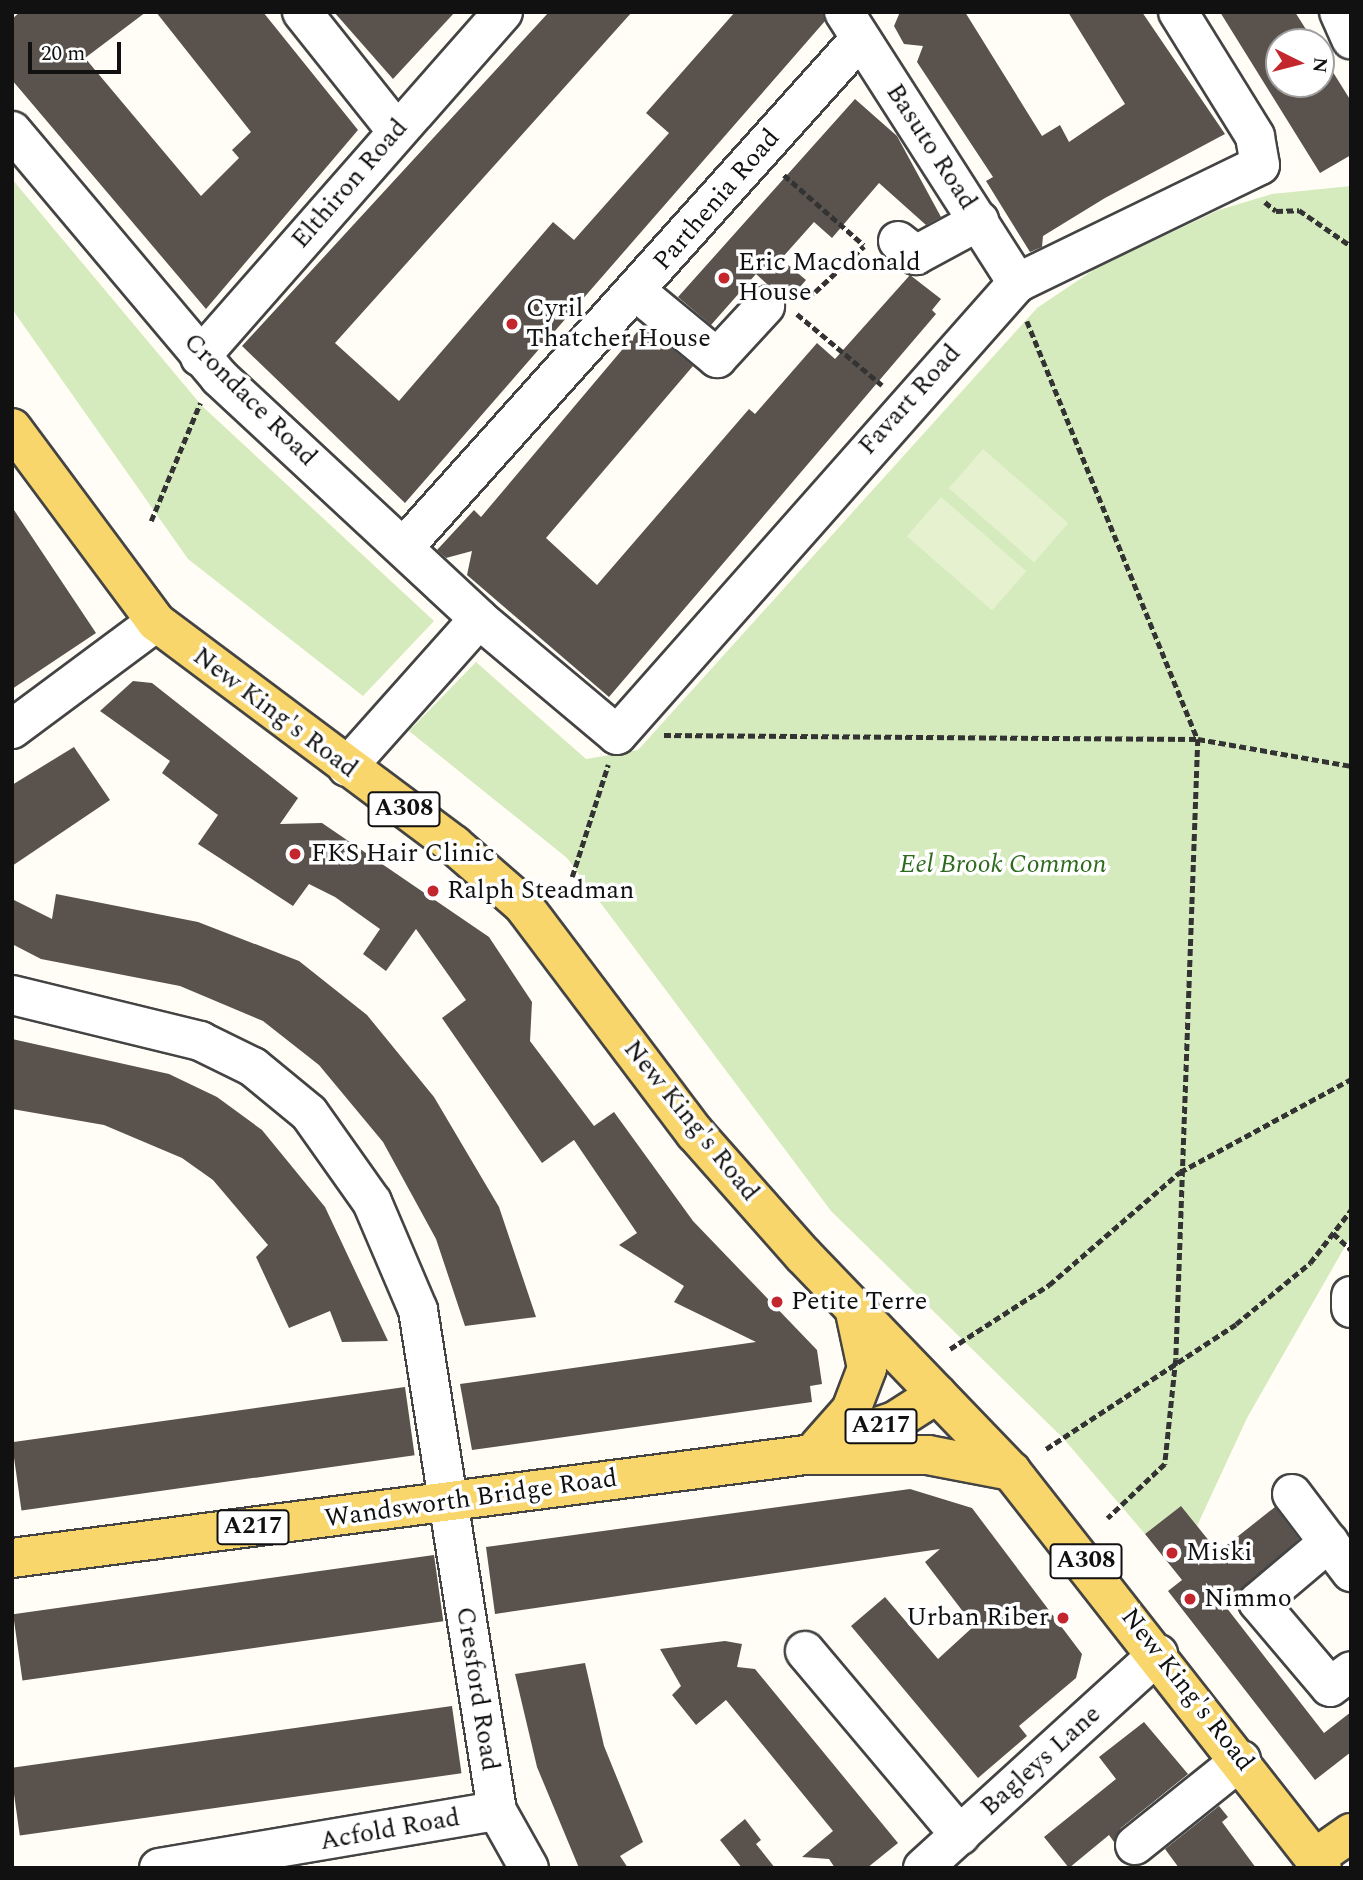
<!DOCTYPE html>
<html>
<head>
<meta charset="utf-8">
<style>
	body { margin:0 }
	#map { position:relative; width:1363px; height:1880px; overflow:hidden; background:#fffdf5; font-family:Spectral,serif }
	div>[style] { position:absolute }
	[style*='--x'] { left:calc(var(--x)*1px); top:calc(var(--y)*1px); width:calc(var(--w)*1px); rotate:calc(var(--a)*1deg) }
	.green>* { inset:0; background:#d5ebbd }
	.pitch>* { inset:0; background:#e6f2cf; transform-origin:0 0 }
	.building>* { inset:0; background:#5a524d; transform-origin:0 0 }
	.path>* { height:4.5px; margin-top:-2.25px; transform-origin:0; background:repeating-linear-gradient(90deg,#333 0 7px,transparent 0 10.5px) }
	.roads { filter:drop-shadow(2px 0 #444) drop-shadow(-2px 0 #444) drop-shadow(0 2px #444) drop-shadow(0 -2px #444) }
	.minor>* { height:38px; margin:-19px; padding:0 19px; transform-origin:19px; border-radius:19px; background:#fff }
	.major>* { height:38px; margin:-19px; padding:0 19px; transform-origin:19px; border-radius:19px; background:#f9d66b }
	.dots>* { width:19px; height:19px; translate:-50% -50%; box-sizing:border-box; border:4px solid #fff; border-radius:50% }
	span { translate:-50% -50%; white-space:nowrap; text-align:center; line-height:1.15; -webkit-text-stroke:7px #fff; paint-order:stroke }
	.shield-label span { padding:2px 5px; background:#fff; border:2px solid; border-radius:5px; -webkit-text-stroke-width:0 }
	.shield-label { font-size:24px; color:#111; font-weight:700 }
	.street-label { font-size:26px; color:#111 }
	.poi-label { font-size:26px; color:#111 }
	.left { translate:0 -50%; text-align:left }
	.right { translate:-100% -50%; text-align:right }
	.park-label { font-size:26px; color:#2f6b1f; font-style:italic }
	.frame { position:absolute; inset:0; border:14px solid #111; pointer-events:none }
	.north { position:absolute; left:1265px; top:28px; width:70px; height:70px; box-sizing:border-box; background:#fff; border:2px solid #a0a0a0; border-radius:50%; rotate:96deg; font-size:19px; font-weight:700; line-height:28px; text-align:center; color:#111 }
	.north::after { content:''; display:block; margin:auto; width:24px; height:32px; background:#c4262e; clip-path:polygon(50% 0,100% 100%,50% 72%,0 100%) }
	.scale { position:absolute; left:28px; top:42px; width:93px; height:32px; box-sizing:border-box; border:4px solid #111; border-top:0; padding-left:9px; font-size:21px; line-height:24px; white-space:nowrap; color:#111; -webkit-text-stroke:5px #fff; paint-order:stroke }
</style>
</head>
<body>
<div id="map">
	<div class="green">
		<div style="clip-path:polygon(12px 179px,202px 406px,434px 621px,363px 696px,188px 559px,12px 309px)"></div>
		<div style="clip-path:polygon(1351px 186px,1351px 1236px,1247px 1418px,1197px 1526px,1181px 1506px,1145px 1534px,1063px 1438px,831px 1211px,567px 858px,409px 731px,476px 662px,586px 759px,638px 750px,1037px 308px,1098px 267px,1219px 210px,1272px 194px)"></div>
	</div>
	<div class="pitch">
		<div style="left:983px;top:449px;width:113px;height:52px;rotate:41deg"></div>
		<div style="left:941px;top:497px;width:113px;height:52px;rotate:41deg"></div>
	</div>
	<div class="building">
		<div style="clip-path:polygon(20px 12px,146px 12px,85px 58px,201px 196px,239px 158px,232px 150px,251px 132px,156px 12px,263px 12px,358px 130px,206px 309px,12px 80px,12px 19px)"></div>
		<div style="clip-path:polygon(334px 12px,455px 12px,393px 79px)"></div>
		<div style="clip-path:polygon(549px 12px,632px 12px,335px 343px,399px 401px,553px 222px,574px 240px,669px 133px,646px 113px,735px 12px,822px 12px,825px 21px,405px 503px,242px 346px)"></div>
		<div style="clip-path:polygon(900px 12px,965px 12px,1042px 136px,1060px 125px,1069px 142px,1125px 104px,1068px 12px,1142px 12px,1225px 134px,1105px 198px,1043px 236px,1042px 247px,1030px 252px,986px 181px,993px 177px,917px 62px,923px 46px,904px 44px,894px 26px)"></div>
		<div style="clip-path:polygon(1220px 12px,1295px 12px,1314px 42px,1279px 42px,1279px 84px,1321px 84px,1321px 53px,1351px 101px,1351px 155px,1320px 173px)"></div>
		<div style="clip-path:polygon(855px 99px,897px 136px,941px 217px,926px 225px,879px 183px,832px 238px,814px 222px,781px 259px,806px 280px,787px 302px,756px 274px,711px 325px,678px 297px)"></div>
		<div style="clip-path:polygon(910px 275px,941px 299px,932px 310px,936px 314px,609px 697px,467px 575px,472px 551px,446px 558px,437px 550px,474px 510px,481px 517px,643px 325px,693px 366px,546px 538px,597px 585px,749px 409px,755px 414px,817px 343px,835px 359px)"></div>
		<div style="clip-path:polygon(12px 507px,96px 633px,12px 689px)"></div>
		<div style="clip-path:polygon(133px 681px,152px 683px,298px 798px,280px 824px,322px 823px,489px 937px,532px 1002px,530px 1041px,594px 1126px,614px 1112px,693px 1221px,817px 1350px,822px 1384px,810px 1386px,812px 1402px,472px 1450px,460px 1384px,756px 1342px,674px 1302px,684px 1286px,619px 1245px,637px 1233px,574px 1140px,542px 1163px,442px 1018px,466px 1000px,416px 929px,386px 971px,363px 954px,380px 929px,335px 897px,309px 884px,293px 906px,198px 844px,218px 815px,162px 773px,170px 761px,100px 711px)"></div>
		<div style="clip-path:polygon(74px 747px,110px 800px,12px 866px,12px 785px)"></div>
		<div style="clip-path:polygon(56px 894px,198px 922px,299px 961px,367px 1015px,434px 1097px,499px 1207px,536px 1317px,465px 1326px,436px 1239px,383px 1142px,319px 1065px,263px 1021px,180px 986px,41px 959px,12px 944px,12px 899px,52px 919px)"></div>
		<div style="clip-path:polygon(12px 1039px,169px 1074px,217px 1097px,262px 1130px,325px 1207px,388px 1341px,342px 1342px,330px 1311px,289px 1328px,256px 1257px,268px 1245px,213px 1180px,182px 1158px,104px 1125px,12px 1109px)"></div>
		<div style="left:405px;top:1387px;width:69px;height:397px;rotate:82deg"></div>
		<div style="clip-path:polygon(910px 1489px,972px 1508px,1082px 1654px,1076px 1678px,1019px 1726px,1027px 1736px,978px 1778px,851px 1626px,885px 1597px,938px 1659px,974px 1626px,925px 1562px,940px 1549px,495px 1614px,486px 1547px)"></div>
		<div style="clip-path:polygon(1181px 1506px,1218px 1552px,1275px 1507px,1299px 1539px,1226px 1607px,1324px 1733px,1351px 1712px,1351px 1752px,1315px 1780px,1168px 1591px,1182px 1580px,1145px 1534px)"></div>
		<div style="left:434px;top:1555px;width:67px;height:425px;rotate:82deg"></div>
		<div style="clip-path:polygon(725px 1641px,742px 1644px,737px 1667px,755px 1669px,898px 1843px,867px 1868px,835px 1868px,829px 1859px,802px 1857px,833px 1831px,726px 1700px,696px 1725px,672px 1695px,681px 1686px,660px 1649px)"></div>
		<div style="clip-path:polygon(585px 1663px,604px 1746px,643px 1842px,620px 1856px,628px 1868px,579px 1868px,537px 1767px,515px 1674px)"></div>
		<div style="left:452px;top:1706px;width:68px;height:446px;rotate:82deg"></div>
		<div style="clip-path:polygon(1144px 1722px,1188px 1774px,1121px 1828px,1114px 1842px,1109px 1835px,1069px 1868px,1044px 1837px,1116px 1779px,1099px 1757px)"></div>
		<div style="clip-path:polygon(1219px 1806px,1228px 1817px,1222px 1822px,1256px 1868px,1179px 1868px,1165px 1849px)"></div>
		<div style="clip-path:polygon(745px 1819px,761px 1840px,756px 1844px,775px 1868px,742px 1868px,720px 1840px)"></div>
	</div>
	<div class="path">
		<div style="--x:784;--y:175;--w:106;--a:41.2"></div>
		<div style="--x:1265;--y:202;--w:14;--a:39"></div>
		<div style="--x:1276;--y:211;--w:23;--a:-2"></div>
		<div style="--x:1299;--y:210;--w:63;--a:34.7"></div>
		<div style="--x:797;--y:297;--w:19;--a:-16"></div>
		<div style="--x:815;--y:292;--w:67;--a:-43.2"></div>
		<div style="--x:797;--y:314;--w:111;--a:39.9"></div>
		<div style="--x:1027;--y:321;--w:452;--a:67.8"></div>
		<div style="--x:1198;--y:739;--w:620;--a:92.03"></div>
		<div style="--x:1176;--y:1359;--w:106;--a:96"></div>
		<div style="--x:1165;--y:1464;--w:79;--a:136.5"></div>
		<div style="--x:151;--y:521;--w:128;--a:-67.4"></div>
		<div style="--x:664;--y:735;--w:534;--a:0.43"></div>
		<div style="--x:1198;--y:739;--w:155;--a:10"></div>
		<div style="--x:572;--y:877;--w:118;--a:-72.2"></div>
		<div style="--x:1333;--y:1233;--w:25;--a:43"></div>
		<div style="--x:950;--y:1349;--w:118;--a:-32.9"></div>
		<div style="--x:1049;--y:1285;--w:173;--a:-40.8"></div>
		<div style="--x:1180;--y:1172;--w:195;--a:-28.5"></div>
		<div style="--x:1046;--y:1449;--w:227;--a:-33.3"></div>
		<div style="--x:1236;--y:1324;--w:96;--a:-39.5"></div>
		<div style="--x:1310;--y:1263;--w:67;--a:-52.3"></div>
	</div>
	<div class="roads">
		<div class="minor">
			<div style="--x:302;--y:12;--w:151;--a:51.5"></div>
			<div style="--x:844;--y:12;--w:322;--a:57.4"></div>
			<div style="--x:1339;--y:12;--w:30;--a:66"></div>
			<div style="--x:12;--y:131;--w:322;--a:49.9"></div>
			<div style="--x:219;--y:377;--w:355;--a:42.9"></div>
			<div style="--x:479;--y:619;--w:180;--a:40"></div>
			<div style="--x:617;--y:735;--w:604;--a:-48.49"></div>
			<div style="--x:1017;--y:283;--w:270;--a:-25.9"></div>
			<div style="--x:1260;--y:165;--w:29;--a:-100"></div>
			<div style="--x:1255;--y:136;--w:146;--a:-121.8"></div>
			<div style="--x:898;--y:241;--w:23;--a:38"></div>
			<div style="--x:916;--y:255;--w:72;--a:-28.4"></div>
			<div style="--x:637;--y:292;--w:104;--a:39.5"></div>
			<div style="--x:717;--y:358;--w:71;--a:-47.3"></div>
			<div style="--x:200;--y:357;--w:459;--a:-48.7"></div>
			<div style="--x:404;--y:547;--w:683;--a:-48.09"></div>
			<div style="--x:12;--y:729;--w:179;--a:-36.6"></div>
			<div style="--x:347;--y:767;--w:198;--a:-48.3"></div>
			<div style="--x:12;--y:995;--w:194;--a:13.7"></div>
			<div style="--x:200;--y:1041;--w:59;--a:26.1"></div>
			<div style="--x:253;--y:1067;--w:72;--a:39.4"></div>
			<div style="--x:309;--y:1113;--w:109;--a:54.7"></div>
			<div style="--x:372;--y:1202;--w:117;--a:66.9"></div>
			<div style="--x:418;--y:1310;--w:507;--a:81.04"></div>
			<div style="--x:497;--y:1811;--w:65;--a:60.7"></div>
			<div style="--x:1351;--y:1296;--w:12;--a:90"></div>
			<div style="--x:1292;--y:1494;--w:98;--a:52.9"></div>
			<div style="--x:1329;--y:1542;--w:93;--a:139.8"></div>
			<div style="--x:1258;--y:1602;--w:111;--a:49.7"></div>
			<div style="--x:1330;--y:1687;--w:26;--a:-37"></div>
			<div style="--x:805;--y:1651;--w:241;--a:49.9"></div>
			<div style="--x:1135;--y:1845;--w:136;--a:-38.7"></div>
			<div style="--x:159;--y:1868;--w:343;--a:-9.6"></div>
			<div style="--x:923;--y:1868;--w:318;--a:-42.3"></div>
		</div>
		<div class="major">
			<div style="--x:12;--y:428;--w:242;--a:53.4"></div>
			<div style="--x:156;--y:622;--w:372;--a:36.8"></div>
			<div style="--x:454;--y:845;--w:91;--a:41"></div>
			<div style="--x:523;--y:905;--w:286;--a:53"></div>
			<div style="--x:695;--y:1133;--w:163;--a:48.5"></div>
			<div style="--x:803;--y:1255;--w:300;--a:46.1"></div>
			<div style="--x:1011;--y:1471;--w:504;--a:51.93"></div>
			<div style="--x:835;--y:1441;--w:63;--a:-18.4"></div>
			<div style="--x:895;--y:1421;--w:50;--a:-32.7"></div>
			<div style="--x:819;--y:1446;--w:48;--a:-48.4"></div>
			<div style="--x:851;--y:1410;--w:45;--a:-69.1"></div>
			<div style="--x:867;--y:1368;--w:57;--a:-102.1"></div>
			<div style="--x:12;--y:1558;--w:800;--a:-7.4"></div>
			<div style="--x:805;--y:1455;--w:123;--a:0"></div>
			<div style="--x:928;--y:1455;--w:85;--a:10.9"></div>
			<div style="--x:1315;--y:1858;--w:44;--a:-34.8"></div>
		</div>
	</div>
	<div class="dots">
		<div style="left:724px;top:278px;background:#c4262e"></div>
		<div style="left:512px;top:324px;background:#c4262e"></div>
		<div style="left:295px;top:854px;background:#c4262e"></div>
		<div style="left:433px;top:891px;background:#c4262e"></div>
		<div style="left:777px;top:1302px;background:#c4262e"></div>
		<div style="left:1172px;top:1553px;background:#c4262e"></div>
		<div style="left:1190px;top:1599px;background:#c4262e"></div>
		<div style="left:1063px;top:1618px;background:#c4262e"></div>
	</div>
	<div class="shield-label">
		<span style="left:404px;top:809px">A308</span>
		<span style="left:881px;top:1426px">A217</span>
		<span style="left:253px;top:1527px">A217</span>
		<span style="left:1086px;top:1561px">A308</span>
	</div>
	<div class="street-label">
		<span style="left:931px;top:147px;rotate:57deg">Basuto Road</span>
		<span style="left:350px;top:184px;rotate:-49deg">Elthiron Road</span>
		<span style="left:717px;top:200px;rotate:-49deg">Parthenia Road</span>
		<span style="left:250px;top:400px;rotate:45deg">Crondace Road</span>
		<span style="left:910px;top:400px;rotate:-48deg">Favart Road</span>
		<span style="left:275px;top:713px;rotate:37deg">New King's Road</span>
		<span style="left:691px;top:1121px;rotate:51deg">New King's Road</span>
		<span style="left:471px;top:1499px;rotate:-8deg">Wandsworth Bridge Road</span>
		<span style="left:477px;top:1689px;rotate:81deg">Cresford Road</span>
		<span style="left:1187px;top:1690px;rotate:52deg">New King's Road</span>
		<span style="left:1041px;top:1761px;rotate:-42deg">Bagleys Lane</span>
		<span style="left:390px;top:1830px;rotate:-10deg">Acfold Road</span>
	</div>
	<div class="poi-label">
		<span class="left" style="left:738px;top:278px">Eric Macdonald<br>House</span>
		<span class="left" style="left:526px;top:324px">Cyril<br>Thatcher House</span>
		<span class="left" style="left:311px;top:854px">FKS Hair Clinic</span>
		<span class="left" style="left:447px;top:891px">Ralph Steadman</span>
		<span class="left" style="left:791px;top:1302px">Petite Terre</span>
		<span class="left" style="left:1186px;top:1553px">Miski</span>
		<span class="left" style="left:1204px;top:1599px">Nimmo</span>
		<span class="right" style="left:1049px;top:1618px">Urban Riber</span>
	</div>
	<div class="park-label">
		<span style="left:1003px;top:865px">Eel Brook Common</span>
	</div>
	<div class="frame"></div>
	<div class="north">N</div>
	<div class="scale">20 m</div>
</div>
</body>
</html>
